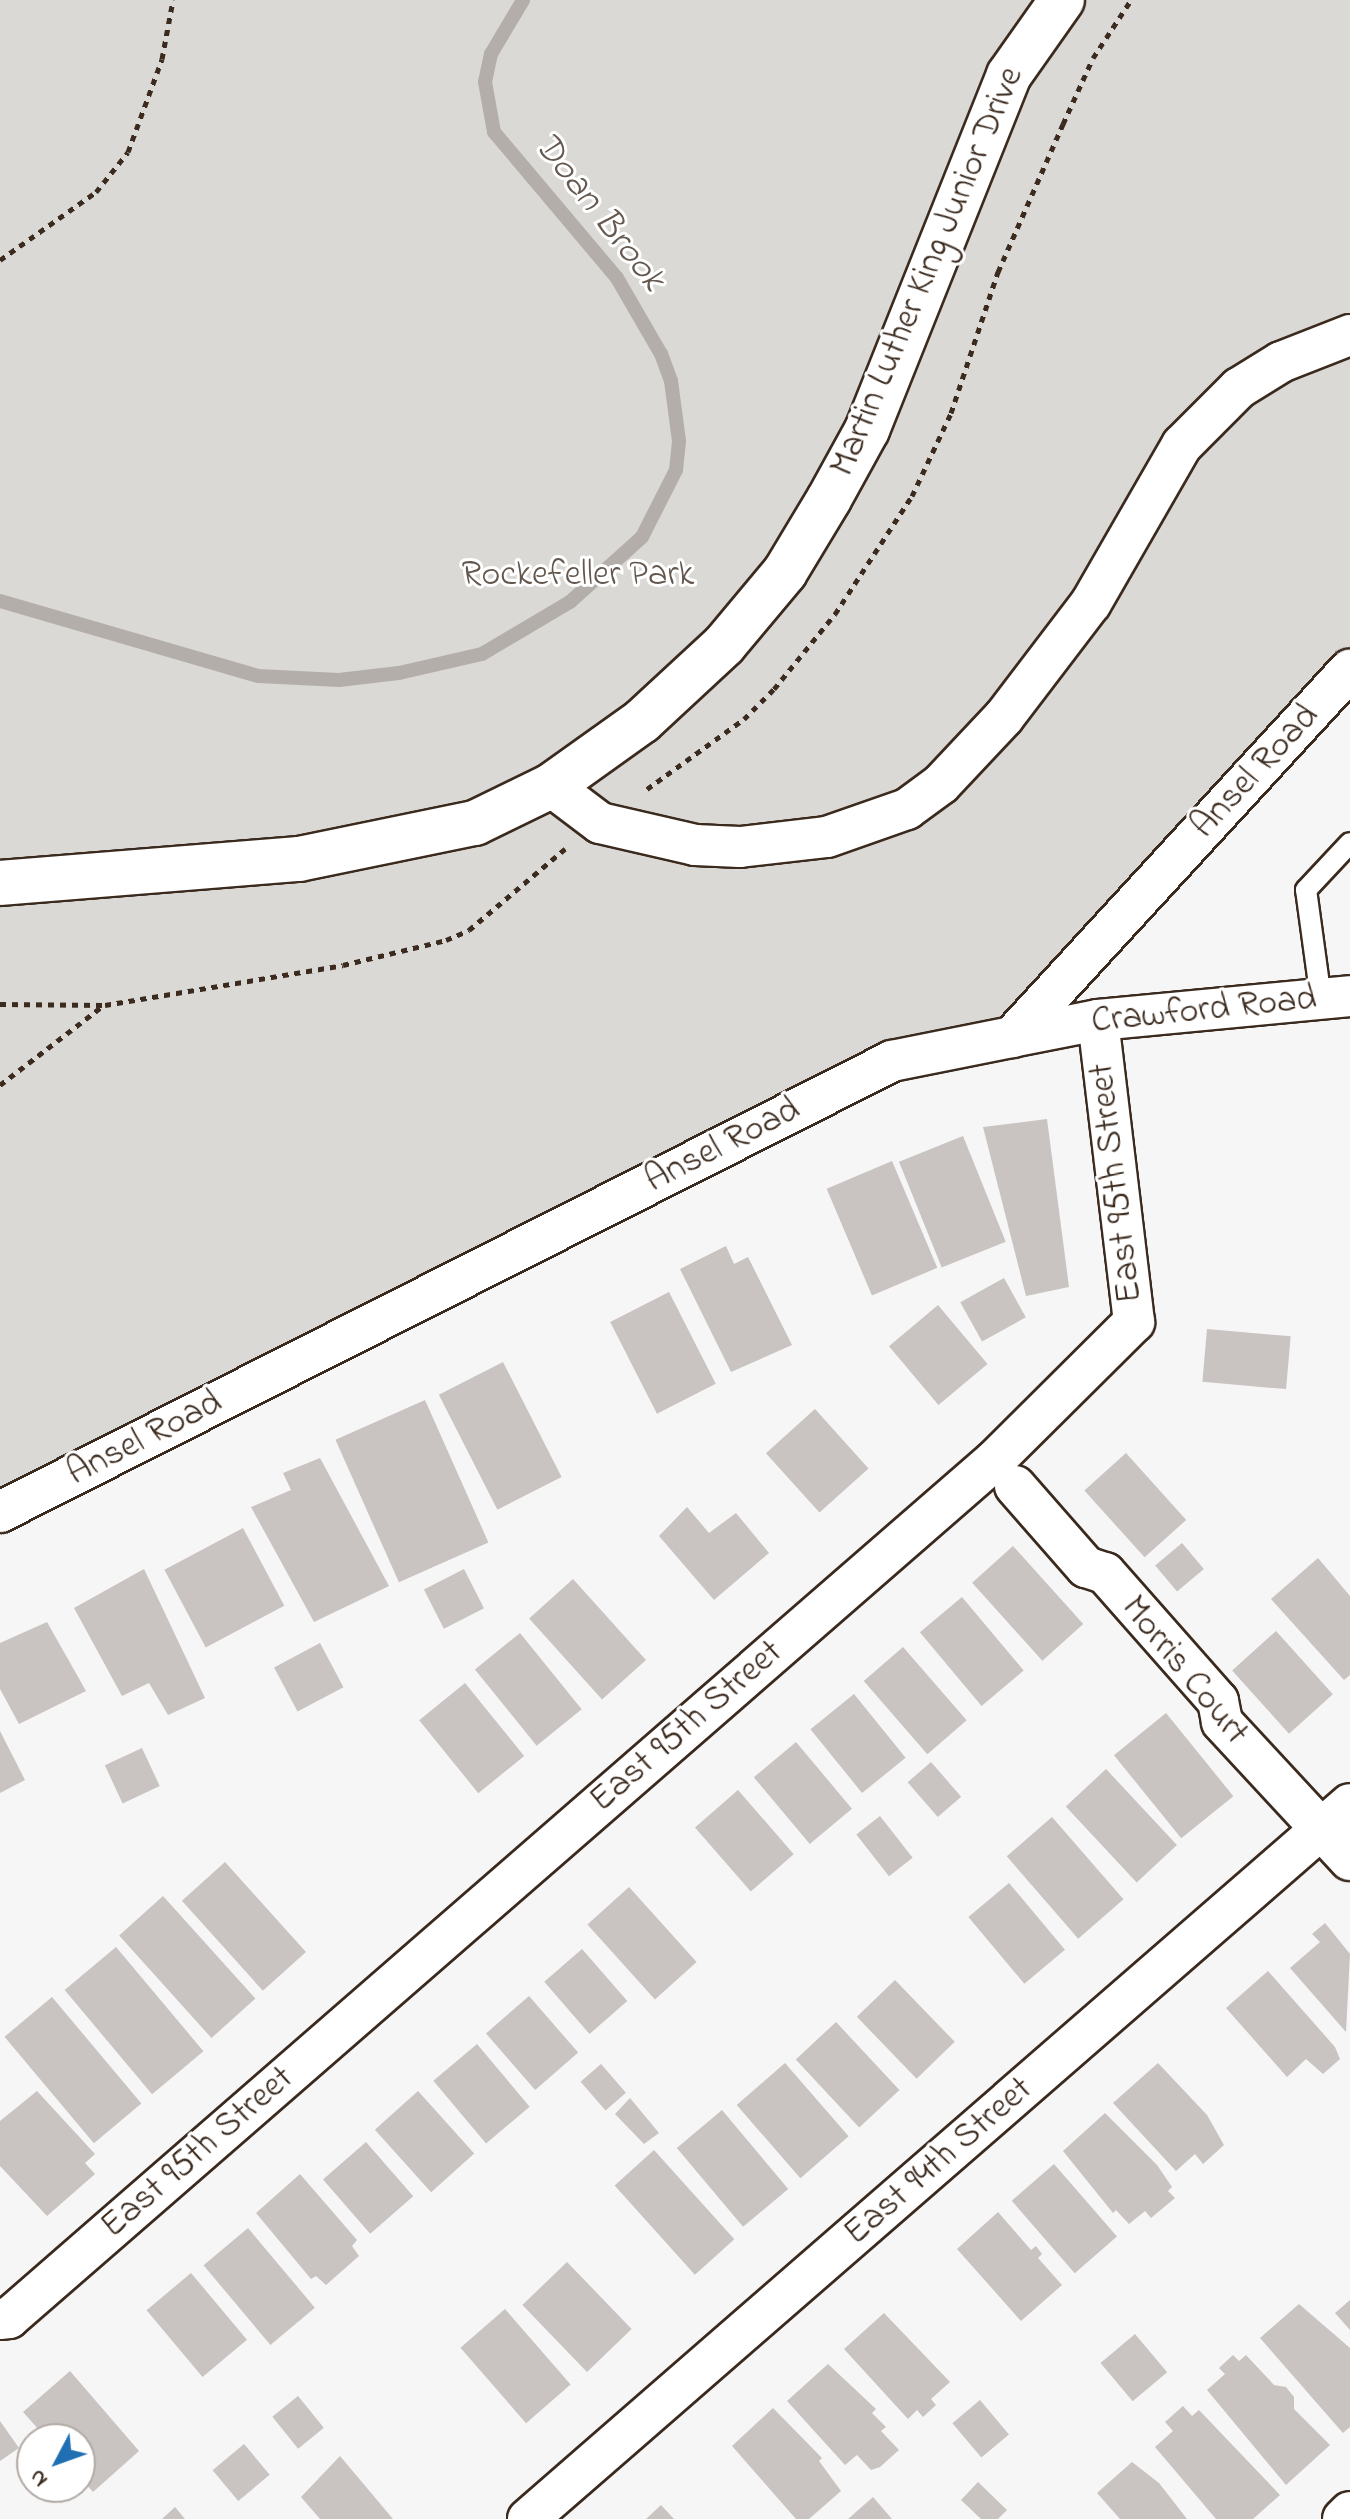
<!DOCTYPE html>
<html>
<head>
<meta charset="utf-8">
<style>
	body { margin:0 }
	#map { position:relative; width:1350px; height:2519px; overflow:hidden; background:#f7f6f6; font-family:"Indie Flower",sans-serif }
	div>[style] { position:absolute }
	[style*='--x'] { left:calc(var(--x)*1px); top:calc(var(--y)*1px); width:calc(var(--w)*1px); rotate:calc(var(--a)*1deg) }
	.green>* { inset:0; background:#dbd9d6 }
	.stream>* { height:14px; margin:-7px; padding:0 7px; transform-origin:7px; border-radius:7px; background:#b4aeaa }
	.building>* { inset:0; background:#c9c3c1; transform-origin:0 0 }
	.path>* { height:5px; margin-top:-2.5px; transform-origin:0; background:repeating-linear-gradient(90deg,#3b2a1e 0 6px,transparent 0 12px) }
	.roads { filter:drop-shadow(2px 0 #3b2a1e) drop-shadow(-2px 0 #3b2a1e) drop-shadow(0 2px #3b2a1e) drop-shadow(0 -2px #3b2a1e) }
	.lane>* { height:20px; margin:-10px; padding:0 10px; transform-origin:10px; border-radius:10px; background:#fff }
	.street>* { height:40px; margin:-20px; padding:0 20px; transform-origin:20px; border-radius:20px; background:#fff }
	.secondary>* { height:44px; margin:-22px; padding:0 22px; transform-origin:22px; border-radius:22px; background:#fff }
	span { translate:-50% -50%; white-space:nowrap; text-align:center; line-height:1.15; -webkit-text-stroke:6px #fff; paint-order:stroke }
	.street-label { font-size:36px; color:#3b2a1e }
	.park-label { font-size:36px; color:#63564c }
	.water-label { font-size:38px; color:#65584f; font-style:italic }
	.north { position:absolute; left:16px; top:2423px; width:80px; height:80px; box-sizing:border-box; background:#fff; border:2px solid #b1aaa5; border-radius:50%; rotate:229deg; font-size:22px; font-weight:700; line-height:32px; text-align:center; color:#3b2a1e }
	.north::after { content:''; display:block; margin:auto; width:28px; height:36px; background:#1f6fb2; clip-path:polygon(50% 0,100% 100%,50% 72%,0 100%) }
</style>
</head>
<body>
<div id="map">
	<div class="green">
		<div style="clip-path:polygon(0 0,1350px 0,1350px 663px,1012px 1037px,892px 1061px,0 1512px)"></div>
	</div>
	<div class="stream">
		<div style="--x:0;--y:601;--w:269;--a:16.2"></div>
		<div style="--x:258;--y:676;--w:81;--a:2.8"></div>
		<div style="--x:339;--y:680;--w:60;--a:-6.7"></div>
		<div style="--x:399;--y:673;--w:85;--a:-12.9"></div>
		<div style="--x:482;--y:654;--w:102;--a:-30.6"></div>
		<div style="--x:570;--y:602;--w:97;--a:-42.1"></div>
		<div style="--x:642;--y:537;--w:75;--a:-63.1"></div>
		<div style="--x:676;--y:470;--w:29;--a:-84"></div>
		<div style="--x:679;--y:441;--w:61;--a:-97.6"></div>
		<div style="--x:671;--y:381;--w:29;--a:-110"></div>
		<div style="--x:661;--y:354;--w:88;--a:-120.1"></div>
		<div style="--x:617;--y:278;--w:191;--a:-130.1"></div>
		<div style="--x:494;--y:132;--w:51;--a:-100.2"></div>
		<div style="--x:485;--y:82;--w:29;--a:-78"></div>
		<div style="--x:491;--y:54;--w:63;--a:-59.3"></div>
	</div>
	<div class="building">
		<div style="clip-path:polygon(1047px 1119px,1069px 1287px,1026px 1296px,983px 1127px)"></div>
		<div style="left:963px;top:1136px;width:114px;height:69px;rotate:68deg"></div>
		<div style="left:892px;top:1161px;width:116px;height:71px;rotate:67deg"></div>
		<div style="clip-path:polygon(726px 1246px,734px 1264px,748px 1257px,792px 1345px,731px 1372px,680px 1269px)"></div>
		<div style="left:1004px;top:1278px;width:45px;height:50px;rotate:61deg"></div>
		<div style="left:669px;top:1292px;width:103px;height:66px;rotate:63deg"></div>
		<div style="left:938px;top:1305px;width:77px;height:64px;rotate:50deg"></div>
		<div style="left:1207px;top:1329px;width:84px;height:53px;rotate:5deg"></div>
		<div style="left:503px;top:1362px;width:129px;height:72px;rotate:63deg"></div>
		<div style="left:425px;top:1400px;width:156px;height:98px;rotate:66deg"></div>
		<div style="left:815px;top:1409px;width:80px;height:66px;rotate:48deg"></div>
		<div style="left:1126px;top:1453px;width:90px;height:56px;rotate:48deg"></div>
		<div style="clip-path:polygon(320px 1458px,389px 1586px,314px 1622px,251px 1507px,291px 1490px,283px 1473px)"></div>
		<div style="clip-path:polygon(687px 1507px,709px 1533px,736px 1513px,769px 1553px,714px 1600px,659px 1536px)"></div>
		<div style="left:243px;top:1528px;width:88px;height:89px;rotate:62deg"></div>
		<div style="left:1182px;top:1543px;width:34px;height:35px;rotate:50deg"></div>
		<div style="left:1013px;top:1546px;width:105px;height:55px;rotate:48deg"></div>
		<div style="clip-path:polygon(1318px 1558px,1350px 1596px,1350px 1675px,1344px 1680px,1271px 1599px)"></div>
		<div style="clip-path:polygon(144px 1569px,205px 1698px,168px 1715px,149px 1683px,122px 1696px,74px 1608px)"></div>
		<div style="left:464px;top:1569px;width:44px;height:45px;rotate:63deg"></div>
		<div style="left:573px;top:1579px;width:109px;height:59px;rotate:48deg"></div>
		<div style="left:962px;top:1597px;width:96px;height:55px;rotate:50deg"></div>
		<div style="clip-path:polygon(47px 1622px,86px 1691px,19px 1724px,0 1689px,0 1643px)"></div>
		<div style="left:1276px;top:1631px;width:85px;height:59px;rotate:48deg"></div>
		<div style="left:520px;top:1633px;width:98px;height:58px;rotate:51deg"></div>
		<div style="left:320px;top:1643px;width:50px;height:52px;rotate:62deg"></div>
		<div style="left:903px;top:1647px;width:97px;height:52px;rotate:49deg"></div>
		<div style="left:465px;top:1683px;width:94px;height:59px;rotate:51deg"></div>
		<div style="left:854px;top:1694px;width:82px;height:56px;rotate:51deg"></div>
		<div style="left:1166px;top:1713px;width:107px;height:67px;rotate:51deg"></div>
		<div style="clip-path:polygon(0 1731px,25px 1780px,0 1793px)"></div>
		<div style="left:796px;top:1742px;width:87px;height:55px;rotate:50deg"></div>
		<div style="left:142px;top:1748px;width:42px;height:41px;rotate:65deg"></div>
		<div style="left:931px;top:1762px;width:46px;height:31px;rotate:49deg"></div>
		<div style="left:1106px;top:1769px;width:104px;height:55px;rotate:47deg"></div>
		<div style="left:738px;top:1790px;width:85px;height:57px;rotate:49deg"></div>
		<div style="left:880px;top:1816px;width:53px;height:30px;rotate:52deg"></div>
		<div style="left:1052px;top:1817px;width:109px;height:60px;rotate:49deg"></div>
		<div style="left:225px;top:1862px;width:121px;height:58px;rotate:48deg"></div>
		<div style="left:1009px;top:1883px;width:87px;height:53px;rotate:50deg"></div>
		<div style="left:629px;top:1887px;width:101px;height:56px;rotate:48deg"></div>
		<div style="left:163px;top:1896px;width:138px;height:59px;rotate:48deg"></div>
		<div style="clip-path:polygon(1325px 1923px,1350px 1954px,1346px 2032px,1290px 1968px,1320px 1942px,1312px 1934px)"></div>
		<div style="left:116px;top:1947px;width:136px;height:67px;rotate:50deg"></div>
		<div style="left:582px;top:1949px;width:69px;height:50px;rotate:49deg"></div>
		<div style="clip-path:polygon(1268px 1971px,1335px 2047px,1340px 2059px,1323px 2074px,1306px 2059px,1287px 2077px,1226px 2008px)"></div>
		<div style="left:895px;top:1980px;width:86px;height:53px;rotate:46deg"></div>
		<div style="left:529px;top:1996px;width:75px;height:57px;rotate:49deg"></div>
		<div style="left:52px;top:1997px;width:139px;height:62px;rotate:50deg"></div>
		<div style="left:836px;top:2022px;width:93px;height:55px;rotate:47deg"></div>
		<div style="left:477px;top:2044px;width:82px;height:57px;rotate:50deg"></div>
		<div style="left:785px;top:2063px;width:97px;height:64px;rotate:49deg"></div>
		<div style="clip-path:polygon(1158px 2063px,1207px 2115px,1224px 2145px,1203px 2164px,1195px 2154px,1176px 2171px,1113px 2103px)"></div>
		<div style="left:601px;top:2064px;width:38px;height:27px;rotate:49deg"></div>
		<div style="clip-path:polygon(37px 2091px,95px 2154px,85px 2163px,95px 2174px,47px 2216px,0 2166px,0 2121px)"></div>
		<div style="left:418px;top:2091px;width:84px;height:58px;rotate:48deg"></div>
		<div style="clip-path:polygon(630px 2098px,659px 2133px,644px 2144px,615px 2114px)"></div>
		<div style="left:722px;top:2110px;width:103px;height:59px;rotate:50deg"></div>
		<div style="clip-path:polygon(1105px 2113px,1157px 2165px,1172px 2187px,1168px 2191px,1175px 2198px,1151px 2218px,1145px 2211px,1129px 2224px,1116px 2210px,1113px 2213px,1063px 2151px)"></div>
		<div style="left:366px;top:2142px;width:72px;height:57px;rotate:49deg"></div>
		<div style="left:654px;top:2150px;width:120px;height:53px;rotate:48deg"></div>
		<div style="left:1054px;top:2164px;width:96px;height:56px;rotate:49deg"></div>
		<div style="clip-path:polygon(300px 2174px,357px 2240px,352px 2246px,359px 2256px,326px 2285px,316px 2276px,311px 2279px,256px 2213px)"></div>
		<div style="clip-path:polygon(998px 2212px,1031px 2250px,1036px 2246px,1042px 2254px,1038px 2258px,1062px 2285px,1021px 2321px,957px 2249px)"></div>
		<div style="left:248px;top:2228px;width:104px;height:58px;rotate:50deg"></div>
		<div style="left:567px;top:2262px;width:93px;height:62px;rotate:46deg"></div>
		<div style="left:191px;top:2273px;width:87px;height:58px;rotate:50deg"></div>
		<div style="clip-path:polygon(1350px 2300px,1350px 2330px,1335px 2313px)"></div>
		<div style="clip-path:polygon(1299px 2304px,1350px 2348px,1350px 2427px,1343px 2433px,1260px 2338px)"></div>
		<div style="left:505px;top:2309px;width:100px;height:59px;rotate:49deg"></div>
		<div style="clip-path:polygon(884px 2313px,950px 2382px,931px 2399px,936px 2405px,923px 2417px,917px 2410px,908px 2419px,844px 2349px)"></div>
		<div style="left:1135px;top:2334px;width:50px;height:45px;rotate:50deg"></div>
		<div style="clip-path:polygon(1233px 2355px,1239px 2361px,1246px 2355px,1274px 2385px,1286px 2387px,1294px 2397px,1294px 2409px,1330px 2445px,1286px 2485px,1207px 2390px,1225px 2374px,1219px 2368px)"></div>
		<div style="clip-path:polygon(828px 2364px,876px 2409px,872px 2413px,886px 2427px,881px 2431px,899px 2450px,880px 2467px,871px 2470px,857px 2455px,845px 2465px,787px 2401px)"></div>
		<div style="clip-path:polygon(70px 2371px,139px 2451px,93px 2492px,80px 2477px,80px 2439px,47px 2439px,23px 2412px)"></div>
		<div style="left:298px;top:2396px;width:41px;height:33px;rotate:51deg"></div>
		<div style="left:980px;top:2400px;width:45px;height:36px;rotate:50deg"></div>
		<div style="clip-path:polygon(1183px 2406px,1192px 2416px,1199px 2410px,1280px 2495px,1253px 2519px,1216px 2519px,1155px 2447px,1173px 2431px,1165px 2422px)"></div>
		<div style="clip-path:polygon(773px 2408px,822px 2458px,819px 2461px,841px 2491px,809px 2519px,796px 2519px,732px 2446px)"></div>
		<div style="clip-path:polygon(0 2421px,19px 2448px,0 2461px)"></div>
		<div style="left:244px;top:2444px;width:40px;height:41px;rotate:50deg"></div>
		<div style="clip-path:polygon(340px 2456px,393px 2519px,320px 2519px,301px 2497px)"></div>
		<div style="clip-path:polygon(1132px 2462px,1159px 2483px,1187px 2519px,1120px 2519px,1097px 2493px)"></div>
		<div style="clip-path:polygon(978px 2482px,1007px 2510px,998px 2519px,981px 2519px,961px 2500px)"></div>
		<div style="clip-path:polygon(873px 2497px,892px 2519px,848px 2519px)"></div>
		<div style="clip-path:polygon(661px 2505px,674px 2519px,646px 2519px)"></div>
		<div style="clip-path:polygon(175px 2507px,185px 2519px,162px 2519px)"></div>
	</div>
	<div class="path">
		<div style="--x:0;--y:260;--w:118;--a:-35.3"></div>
		<div style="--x:96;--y:192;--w:51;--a:-51.3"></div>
		<div style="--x:128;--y:152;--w:99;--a:-69.9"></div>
		<div style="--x:162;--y:59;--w:60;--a:-79.4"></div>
		<div style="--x:647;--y:789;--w:120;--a:-35.8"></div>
		<div style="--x:744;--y:719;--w:42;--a:-45"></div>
		<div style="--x:774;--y:689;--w:97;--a:-50.9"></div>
		<div style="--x:835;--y:614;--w:141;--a:-56.9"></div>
		<div style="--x:912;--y:496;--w:92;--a:-64.8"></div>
		<div style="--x:951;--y:413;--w:149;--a:-71.6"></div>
		<div style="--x:998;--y:272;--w:162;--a:-66.3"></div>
		<div style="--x:1063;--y:124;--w:72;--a:-65.6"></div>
		<div style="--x:1093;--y:58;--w:69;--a:-56.8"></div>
		<div style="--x:0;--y:1004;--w:105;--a:0.5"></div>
		<div style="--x:105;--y:1005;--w:241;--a:-9.5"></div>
		<div style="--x:343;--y:965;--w:106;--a:-13.6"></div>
		<div style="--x:446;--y:940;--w:25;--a:-23"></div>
		<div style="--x:469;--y:930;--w:126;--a:-40.2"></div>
		<div style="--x:0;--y:1085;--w:131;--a:-37.6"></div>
	</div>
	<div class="roads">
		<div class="lane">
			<div style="--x:1321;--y:999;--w:110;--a:-97.8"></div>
			<div style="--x:1306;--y:890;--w:64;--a:-46.9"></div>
		</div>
		<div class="street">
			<div style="--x:551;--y:786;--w:61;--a:37.1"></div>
			<div style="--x:600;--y:823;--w:98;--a:13"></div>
			<div style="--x:695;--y:845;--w:45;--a:2.5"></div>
			<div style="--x:740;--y:847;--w:88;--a:-6.6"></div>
			<div style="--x:827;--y:837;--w:85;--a:-19.3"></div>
			<div style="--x:907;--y:809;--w:42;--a:-36.3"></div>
			<div style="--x:941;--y:784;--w:92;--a:-46.8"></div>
			<div style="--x:1004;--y:717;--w:143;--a:-52.7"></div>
			<div style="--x:1091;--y:603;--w:182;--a:-60.1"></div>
			<div style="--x:1182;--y:445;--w:81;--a:-45"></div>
			<div style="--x:1239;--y:388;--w:49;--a:-31.8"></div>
			<div style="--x:1281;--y:362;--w:74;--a:-21.4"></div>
			<div style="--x:1012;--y:1037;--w:88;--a:-11.2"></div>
			<div style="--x:1098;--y:1020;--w:253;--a:-5.4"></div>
			<div style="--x:1015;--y:1486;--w:108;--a:48.8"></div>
			<div style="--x:1086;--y:1567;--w:20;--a:18"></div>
			<div style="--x:1105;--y:1573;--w:171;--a:48.6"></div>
			<div style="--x:1218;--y:1701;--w:21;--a:79"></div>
			<div style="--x:1222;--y:1722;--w:188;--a:47.2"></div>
			<div style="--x:0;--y:1512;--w:1000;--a:-26.82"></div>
			<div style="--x:892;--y:1061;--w:122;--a:-11.3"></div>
			<div style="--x:1012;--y:1037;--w:499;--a:-47.4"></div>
			<div style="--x:0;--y:2319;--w:9;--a:-6"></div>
			<div style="--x:9;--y:2318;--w:1307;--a:-41.03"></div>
			<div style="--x:995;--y:1460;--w:196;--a:-44.8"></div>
			<div style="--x:1134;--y:1322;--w:304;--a:-96.8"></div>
			<div style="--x:528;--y:2519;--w:1089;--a:-41.02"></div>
			<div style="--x:1343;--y:2519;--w:10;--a:-45"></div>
		</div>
		<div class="secondary">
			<div style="--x:0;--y:883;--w:300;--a:-4.6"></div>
			<div style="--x:299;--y:859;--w:180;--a:-11.6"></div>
			<div style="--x:475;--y:823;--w:85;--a:-26"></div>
			<div style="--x:551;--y:786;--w:112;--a:-35.5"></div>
			<div style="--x:642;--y:721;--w:112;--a:-42.8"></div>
			<div style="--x:724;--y:645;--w:95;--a:-50.1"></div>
			<div style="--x:785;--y:572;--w:85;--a:-58.9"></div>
			<div style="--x:829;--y:499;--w:79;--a:-61.2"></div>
			<div style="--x:867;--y:430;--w:382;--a:-68.2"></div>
			<div style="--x:1009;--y:75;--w:92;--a:-54.8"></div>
		</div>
	</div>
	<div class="street-label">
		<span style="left:928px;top:272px;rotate:-67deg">Martin Luther King Junior Drive</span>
		<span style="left:1256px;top:772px;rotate:-47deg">Ansel Road</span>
		<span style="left:1204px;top:1011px;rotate:-6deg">Crawford Road</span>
		<span style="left:723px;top:1146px;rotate:-27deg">Ansel Road</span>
		<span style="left:1117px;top:1183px;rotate:-97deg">East 95th Street</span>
		<span style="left:145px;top:1439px;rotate:-27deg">Ansel Road</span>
		<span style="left:1184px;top:1671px;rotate:51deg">Morris Court</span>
		<span style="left:687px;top:1727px;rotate:-41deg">East 95th Street</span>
		<span style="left:198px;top:2153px;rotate:-41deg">East 95th Street</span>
		<span style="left:939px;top:2162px;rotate:-41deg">East 94th Street</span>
	</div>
	<div class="park-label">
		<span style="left:578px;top:576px">Rockefeller Park</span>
	</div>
	<div class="water-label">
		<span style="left:598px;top:213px;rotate:52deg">Doan Brook</span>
	</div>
	<div class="north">N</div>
</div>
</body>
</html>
